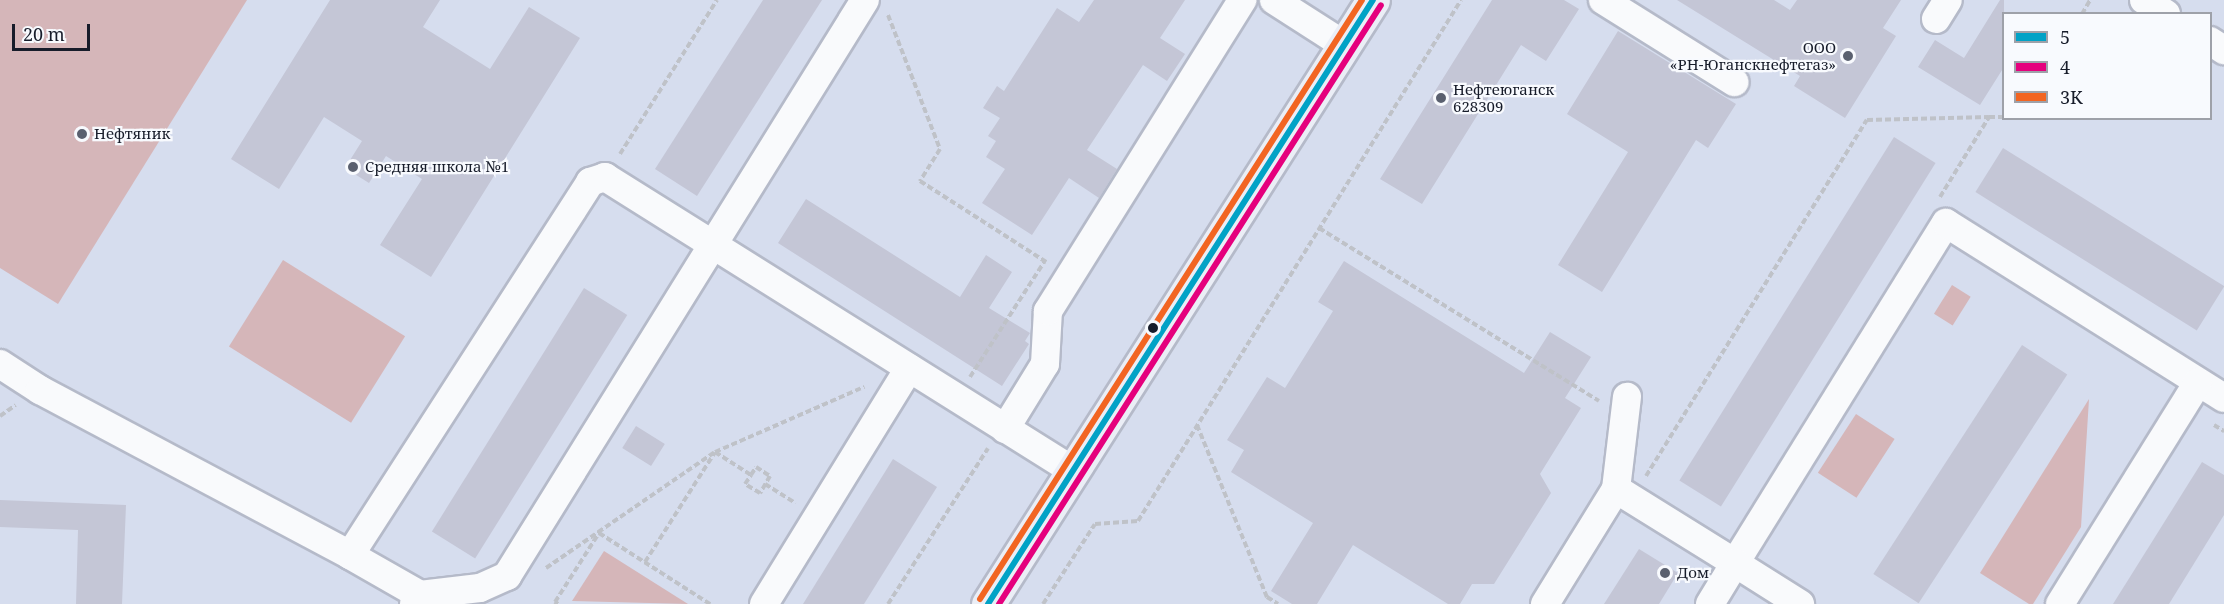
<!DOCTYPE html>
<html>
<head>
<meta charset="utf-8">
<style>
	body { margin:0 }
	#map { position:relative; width:2224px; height:604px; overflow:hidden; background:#d6ddee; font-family:"Noto Serif",serif }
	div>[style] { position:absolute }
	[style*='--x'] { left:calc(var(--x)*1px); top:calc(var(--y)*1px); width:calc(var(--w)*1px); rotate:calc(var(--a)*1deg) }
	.green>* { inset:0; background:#d5b6b9; transform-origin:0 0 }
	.building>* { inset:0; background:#c4c6d6; transform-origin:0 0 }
	.path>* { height:4px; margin-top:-2px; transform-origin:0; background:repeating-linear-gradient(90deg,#bfc2c8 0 6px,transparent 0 9px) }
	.roads { filter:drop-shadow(2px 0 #b5bac9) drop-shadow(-2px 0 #b5bac9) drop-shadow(0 2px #b5bac9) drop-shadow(0 -2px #b5bac9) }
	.minor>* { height:28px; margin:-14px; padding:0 14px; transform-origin:14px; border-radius:14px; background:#f9fafc }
	.major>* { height:33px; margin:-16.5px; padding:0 16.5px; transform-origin:16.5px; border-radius:16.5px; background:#ebeef6 }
	.bus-1>* { height:6px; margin:-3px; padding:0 3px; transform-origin:3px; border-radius:3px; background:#01a2c6 }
	.bus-2>* { height:6px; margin:-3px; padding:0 3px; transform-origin:3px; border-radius:3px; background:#e5007d }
	.bus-3>* { height:6px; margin:-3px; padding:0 3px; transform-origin:3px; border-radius:3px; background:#f26522 }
	.dots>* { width:16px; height:16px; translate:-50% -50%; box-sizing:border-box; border:3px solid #f8fafe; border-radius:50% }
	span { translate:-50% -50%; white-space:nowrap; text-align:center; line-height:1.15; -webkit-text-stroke:4.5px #f8fafe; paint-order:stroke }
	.poi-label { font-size:15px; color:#171c2a }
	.right { translate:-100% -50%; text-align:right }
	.left { translate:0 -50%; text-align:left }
	.legend { position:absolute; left:2002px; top:12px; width:210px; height:108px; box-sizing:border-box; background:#f8fafe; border:2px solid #9ea1a9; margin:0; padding:8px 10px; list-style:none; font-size:18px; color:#171c2a }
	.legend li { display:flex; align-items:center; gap:12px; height:30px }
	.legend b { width:30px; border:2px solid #9ea1a9 }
	.scale { position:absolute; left:12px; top:24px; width:78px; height:27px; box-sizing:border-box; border:3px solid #171c2a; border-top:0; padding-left:8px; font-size:18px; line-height:21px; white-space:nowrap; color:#171c2a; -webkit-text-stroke:4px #f8fafe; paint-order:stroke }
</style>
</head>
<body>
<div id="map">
	<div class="green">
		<div style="clip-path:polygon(0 0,247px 0,58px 304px,0 268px)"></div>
		<div style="left:283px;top:260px;width:144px;height:102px;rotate:32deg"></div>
		<div style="left:1952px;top:285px;width:22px;height:34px;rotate:32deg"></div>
		<div style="clip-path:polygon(2089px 399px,2081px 527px,2033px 604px,2029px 604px,1980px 573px)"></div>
		<div style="left:1856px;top:414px;width:46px;height:70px;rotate:33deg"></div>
		<div style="clip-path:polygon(604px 551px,688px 604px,572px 601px)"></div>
	</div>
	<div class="building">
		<div style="clip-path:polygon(330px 0,440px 0,423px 27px,490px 69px,529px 7px,580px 38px,431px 277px,380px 245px,422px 179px,386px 156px,369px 183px,345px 168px,362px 141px,324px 117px,279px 189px,231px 159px)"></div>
		<div style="clip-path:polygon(763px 0,822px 0,697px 196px,655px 169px)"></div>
		<div style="clip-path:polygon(1094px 0,1185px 0,1160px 38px,1185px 54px,1167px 81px,1143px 65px,1087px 150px,1117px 169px,1099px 198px,1069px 178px,1032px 235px,982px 203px,1005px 169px,986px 157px,996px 141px,988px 136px,1000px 118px,983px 108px,997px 86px,1004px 91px,1057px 8px,1079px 22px)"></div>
		<div style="clip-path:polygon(1492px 0,1564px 0,1579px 9px,1546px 61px,1521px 45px,1422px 204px,1380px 179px)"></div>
		<div style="clip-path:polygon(1677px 0,1774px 0,1790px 10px,1797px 0,1901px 0,1883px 28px,1896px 36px,1845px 118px,1794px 86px,1800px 76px)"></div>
		<div style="clip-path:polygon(2000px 0,2004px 0,2004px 67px,1980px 105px,1918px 67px,1935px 40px,1964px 58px)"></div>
		<div style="clip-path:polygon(1618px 31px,1736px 104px,1708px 148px,1696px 140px,1602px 292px,1558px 265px,1628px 152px,1567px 114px)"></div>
		<div style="left:1894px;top:137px;width:49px;height:405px;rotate:32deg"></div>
		<div style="left:2003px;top:148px;width:261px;height:52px;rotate:32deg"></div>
		<div style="clip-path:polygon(806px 199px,960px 297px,986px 255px,1012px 272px,989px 308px,1030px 333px,1025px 341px,1029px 344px,1002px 386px,778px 243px)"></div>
		<div style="clip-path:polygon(1344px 261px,1524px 373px,1550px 332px,1591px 357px,1565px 398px,1581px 408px,1540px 474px,1551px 493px,1494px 584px,1472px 584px,1460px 604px,1448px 604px,1353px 545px,1317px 604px,1292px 604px,1271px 591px,1313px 523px,1231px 472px,1244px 450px,1227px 440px,1267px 377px,1285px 388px,1333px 311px,1318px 302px)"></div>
		<div style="left:584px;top:288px;width:51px;height:287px;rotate:32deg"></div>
		<div style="left:2022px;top:345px;width:54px;height:273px;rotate:33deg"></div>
		<div style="left:636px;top:426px;width:34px;height:26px;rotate:32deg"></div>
		<div style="clip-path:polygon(893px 459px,937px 487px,864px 604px,803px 604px)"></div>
		<div style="clip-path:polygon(2202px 462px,2224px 475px,2224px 515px,2169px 604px,2113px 604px)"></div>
		<div style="clip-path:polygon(0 500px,126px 505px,122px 604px,76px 604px,78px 530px,0 527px)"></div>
		<div style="clip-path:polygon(1639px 549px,1678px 573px,1659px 604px,1604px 604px)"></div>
	</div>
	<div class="path">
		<div style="--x:2082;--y:14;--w:16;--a:-60"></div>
		<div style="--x:888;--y:15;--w:144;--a:68.8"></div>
		<div style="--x:940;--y:149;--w:38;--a:122"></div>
		<div style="--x:920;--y:181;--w:150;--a:32.7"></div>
		<div style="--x:620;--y:154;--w:182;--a:-57.8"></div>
		<div style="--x:1940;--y:197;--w:94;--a:-58.5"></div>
		<div style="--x:1989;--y:117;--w:15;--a:0"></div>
		<div style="--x:1319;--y:228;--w:329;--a:31.7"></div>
		<div style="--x:970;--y:377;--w:137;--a:-57.2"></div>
		<div style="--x:0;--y:416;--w:19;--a:-35"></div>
		<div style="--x:1197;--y:425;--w:186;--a:67.9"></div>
		<div style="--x:1267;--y:597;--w:13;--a:32"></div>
		<div style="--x:2214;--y:425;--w:12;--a:31"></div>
		<div style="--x:1646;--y:476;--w:419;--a:-58.2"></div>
		<div style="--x:1867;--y:120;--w:122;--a:-1.4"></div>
		<div style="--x:765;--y:484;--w:36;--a:32"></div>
		<div style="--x:645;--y:562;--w:130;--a:-57.5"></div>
		<div style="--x:715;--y:452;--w:43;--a:32.6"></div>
		<div style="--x:751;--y:475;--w:9;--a:-58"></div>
		<div style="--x:756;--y:467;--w:17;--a:33"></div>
		<div style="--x:770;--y:476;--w:20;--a:120"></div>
		<div style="--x:760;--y:493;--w:17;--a:-149"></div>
		<div style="--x:745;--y:484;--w:11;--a:-56"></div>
		<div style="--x:546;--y:568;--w:205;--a:-34.5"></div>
		<div style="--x:715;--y:452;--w:163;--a:-23.6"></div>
		<div style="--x:558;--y:604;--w:4;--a:-146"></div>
		<div style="--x:555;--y:602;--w:82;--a:-57.5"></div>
		<div style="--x:599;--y:533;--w:132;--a:32.6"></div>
		<div style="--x:888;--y:604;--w:185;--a:-57.3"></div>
		<div style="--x:1043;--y:604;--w:95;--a:-57"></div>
		<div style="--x:1095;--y:524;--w:43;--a:-4"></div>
		<div style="--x:1138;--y:521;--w:613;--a:-58.2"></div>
	</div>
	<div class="roads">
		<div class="minor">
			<div style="--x:1274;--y:0;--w:83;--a:32.7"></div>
			<div style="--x:1603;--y:0;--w:155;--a:32"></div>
			<div style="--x:2144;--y:0;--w:26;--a:32"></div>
			<div style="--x:1936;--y:19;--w:22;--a:-58"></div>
			<div style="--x:2210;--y:41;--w:17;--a:33"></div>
			<div style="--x:0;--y:364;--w:48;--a:33"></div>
			<div style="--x:40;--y:390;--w:351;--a:28"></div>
			<div style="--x:1005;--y:429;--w:76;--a:-58.4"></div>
			<div style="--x:1045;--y:364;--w:53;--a:-86.8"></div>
			<div style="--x:1048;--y:311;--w:367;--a:-58"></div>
			<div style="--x:1616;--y:489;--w:93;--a:-83.2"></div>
			<div style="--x:420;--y:595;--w:60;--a:-6.7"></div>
			<div style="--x:480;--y:588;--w:30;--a:-24"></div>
			<div style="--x:507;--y:576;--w:678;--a:-58.14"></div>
			<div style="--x:414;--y:604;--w:11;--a:-56"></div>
			<div style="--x:420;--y:595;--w:81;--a:-150.3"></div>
			<div style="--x:350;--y:555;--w:444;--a:-57.2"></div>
			<div style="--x:590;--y:182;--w:16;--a:-18"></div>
			<div style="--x:605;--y:177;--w:551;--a:32.1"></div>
			<div style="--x:764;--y:604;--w:277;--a:-58.4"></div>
			<div style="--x:1545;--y:604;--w:135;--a:-58.3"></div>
			<div style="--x:1616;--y:489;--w:140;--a:31.9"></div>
			<div style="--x:1735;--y:563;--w:400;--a:-58.2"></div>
			<div style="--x:1946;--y:223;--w:328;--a:32.2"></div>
			<div style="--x:1710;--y:604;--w:48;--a:-58.6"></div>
			<div style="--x:1735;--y:563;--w:77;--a:32.2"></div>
			<div style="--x:2060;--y:604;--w:261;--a:-58.1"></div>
		</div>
		<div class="major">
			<div style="--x:988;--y:604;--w:716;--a:-57.49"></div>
		</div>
	</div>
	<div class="bus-1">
		<div style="--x:988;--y:604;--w:716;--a:-57.49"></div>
	</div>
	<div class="bus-2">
		<div style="--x:999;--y:604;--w:710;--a:-57.47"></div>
	</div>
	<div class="bus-3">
		<div style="--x:980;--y:599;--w:710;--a:-57.47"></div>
	</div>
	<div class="dots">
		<div style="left:1848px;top:56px;background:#5a606f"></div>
		<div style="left:1441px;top:98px;background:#5a606f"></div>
		<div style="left:82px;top:134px;background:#5a606f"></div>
		<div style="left:353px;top:167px;background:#5a606f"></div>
		<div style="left:1153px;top:328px;background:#171c2a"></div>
		<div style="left:1665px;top:573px;background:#5a606f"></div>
	</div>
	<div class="poi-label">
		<span class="right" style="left:1836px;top:56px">ООО<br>«РН-Юганскнефтегаз»</span>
		<span class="left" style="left:1453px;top:98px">Нефтеюганск<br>628309</span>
		<span class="left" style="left:94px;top:134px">Нефтяник</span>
		<span class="left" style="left:365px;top:167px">Средняя школа №1</span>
		<span class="left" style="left:1677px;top:573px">Дом</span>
	</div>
	<ul class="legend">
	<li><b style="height:8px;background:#01a2c6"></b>5</li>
	<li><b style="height:8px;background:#e5007d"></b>4</li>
	<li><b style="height:8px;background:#f26522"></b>3К</li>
	</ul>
	<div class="scale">20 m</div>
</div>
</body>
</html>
